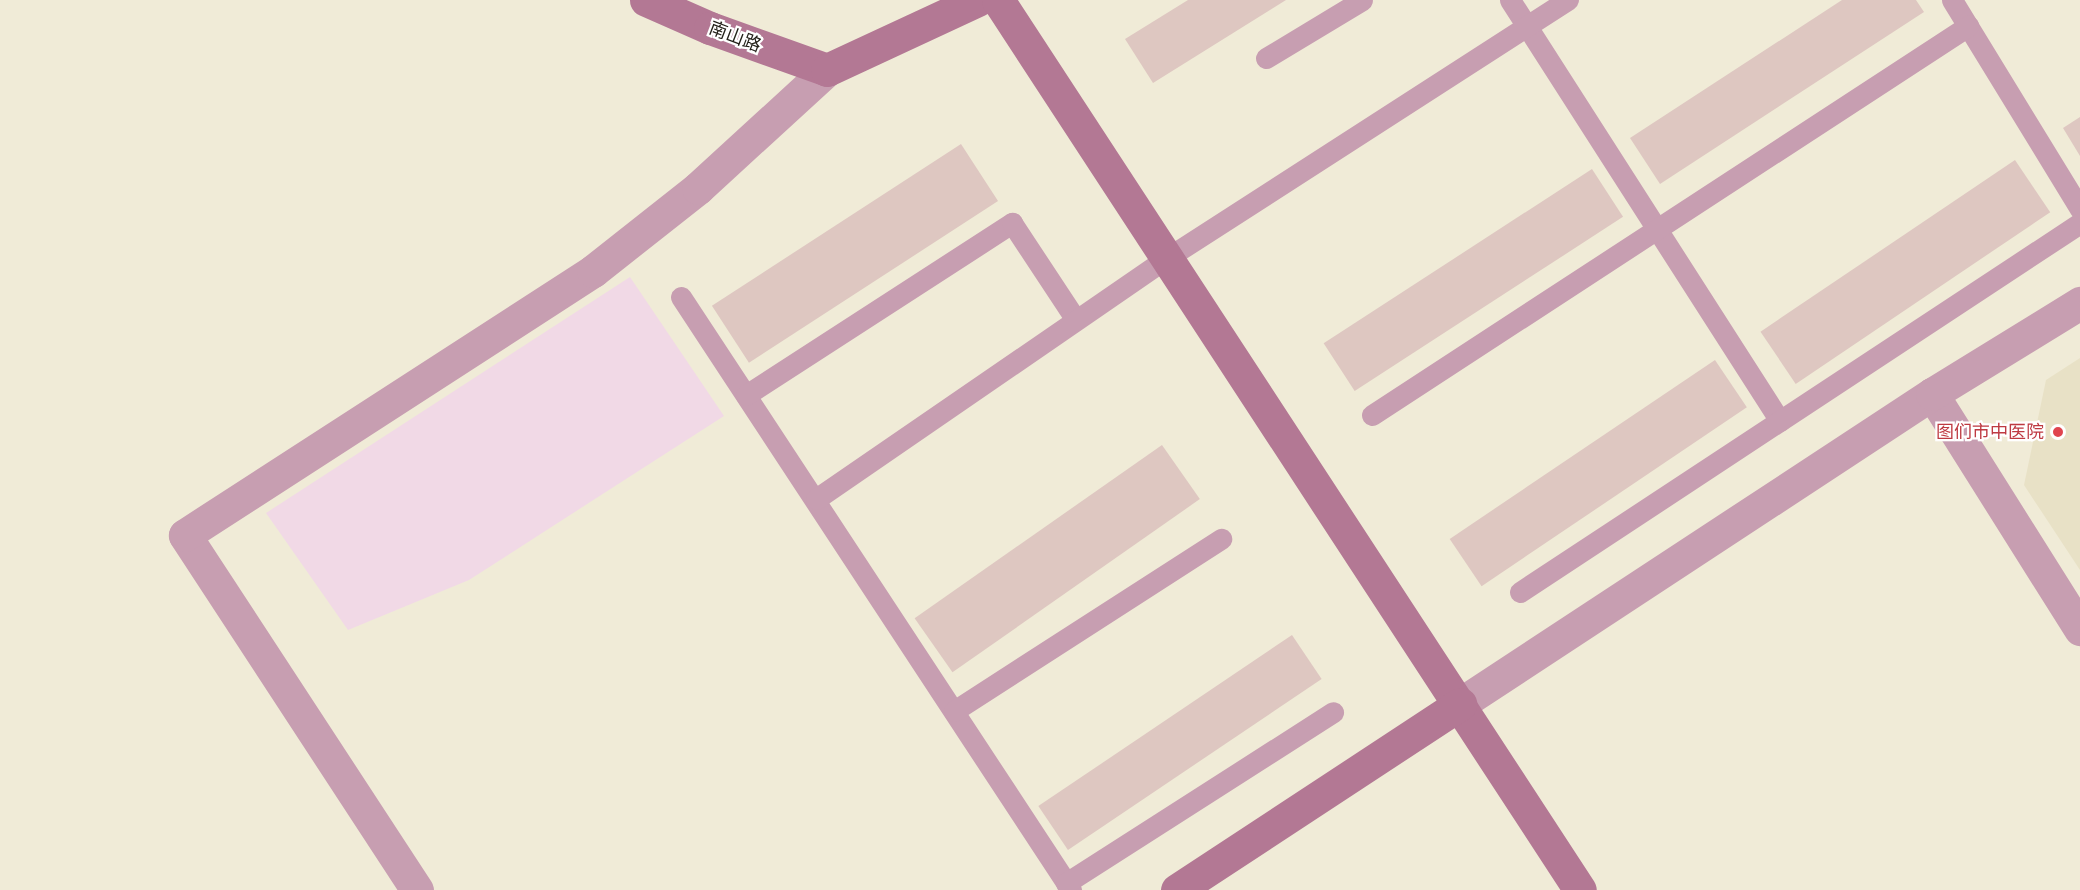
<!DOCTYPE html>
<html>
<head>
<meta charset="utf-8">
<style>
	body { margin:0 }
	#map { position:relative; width:2080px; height:890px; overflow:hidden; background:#f0ebd7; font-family:Poppins,"Noto Sans SC",sans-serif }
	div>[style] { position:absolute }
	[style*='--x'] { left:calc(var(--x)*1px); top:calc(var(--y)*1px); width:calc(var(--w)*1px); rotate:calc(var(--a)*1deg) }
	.built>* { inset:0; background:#e8e1c6 }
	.education>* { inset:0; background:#f1d9e6 }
	.building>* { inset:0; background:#dec7c1; transform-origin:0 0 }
	.lane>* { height:21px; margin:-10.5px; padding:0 10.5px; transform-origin:10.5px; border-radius:10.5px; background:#c79eb1 }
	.street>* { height:33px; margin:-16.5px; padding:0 16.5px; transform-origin:16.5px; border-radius:16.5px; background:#c79eb1 }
	.secondary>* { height:33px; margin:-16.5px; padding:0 16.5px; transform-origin:16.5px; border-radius:16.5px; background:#b37894 }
	.dots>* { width:16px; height:16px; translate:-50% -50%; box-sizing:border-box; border:3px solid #fff; border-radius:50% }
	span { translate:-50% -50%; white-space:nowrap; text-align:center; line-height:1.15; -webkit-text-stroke:4.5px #fff; paint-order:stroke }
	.street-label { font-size:18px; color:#24221a }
	.health-label { font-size:18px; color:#be3a42 }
	.right { translate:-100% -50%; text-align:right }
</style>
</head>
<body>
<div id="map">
	<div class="built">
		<div style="clip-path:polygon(2080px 358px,2080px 570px,2024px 485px,2046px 380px)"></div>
	</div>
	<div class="education">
		<div style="clip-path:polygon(630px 277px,724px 416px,469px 580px,348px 630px,266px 513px)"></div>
	</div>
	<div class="building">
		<div style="clip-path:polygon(1188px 0,1286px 0,1153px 83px,1125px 39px)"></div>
		<div style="clip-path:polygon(1842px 0,1916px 0,1924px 12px,1660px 184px,1630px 138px)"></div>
		<div style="clip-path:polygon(2080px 117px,2080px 156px,2063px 128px)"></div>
		<div style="left:961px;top:144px;width:68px;height:297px;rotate:57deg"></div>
		<div style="left:2015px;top:160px;width:63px;height:307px;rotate:56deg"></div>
		<div style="left:1592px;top:169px;width:57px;height:320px;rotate:57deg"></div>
		<div style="left:1715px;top:360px;width:57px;height:320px;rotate:56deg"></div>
		<div style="left:1162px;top:445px;width:66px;height:302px;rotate:55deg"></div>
		<div style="left:1292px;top:635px;width:53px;height:306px;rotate:56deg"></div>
	</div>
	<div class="lane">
		<div style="--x:1510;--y:0;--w:500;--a:57.33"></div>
		<div style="--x:1952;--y:0;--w:245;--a:58.5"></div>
		<div style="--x:1266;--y:58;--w:112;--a:-31.1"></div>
		<div style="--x:681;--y:297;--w:710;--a:56.67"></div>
		<div style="--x:746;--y:395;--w:317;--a:-32.9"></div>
		<div style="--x:1012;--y:223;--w:116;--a:56.6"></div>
		<div style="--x:1372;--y:415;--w:712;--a:-33.13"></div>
		<div style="--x:816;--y:499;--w:426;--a:-34.5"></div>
		<div style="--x:1167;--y:258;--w:477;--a:-32.8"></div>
		<div style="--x:1520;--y:592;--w:671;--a:-33.38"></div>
		<div style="--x:954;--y:711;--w:318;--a:-32.8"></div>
		<div style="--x:1066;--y:883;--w:317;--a:-32.6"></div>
	</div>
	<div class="street">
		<div style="--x:1932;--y:394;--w:278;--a:57.8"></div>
		<div style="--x:1460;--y:704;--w:565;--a:-33.3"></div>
		<div style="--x:1932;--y:394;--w:174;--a:-31.6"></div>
		<div style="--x:417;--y:890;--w:424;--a:-123.2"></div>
		<div style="--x:185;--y:535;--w:486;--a:-32.9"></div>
		<div style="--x:593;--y:271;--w:134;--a:-38.3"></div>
		<div style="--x:698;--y:188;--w:175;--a:-42.5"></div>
	</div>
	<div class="secondary">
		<div style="--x:646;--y:0;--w:70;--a:23.6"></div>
		<div style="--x:710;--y:28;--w:124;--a:19.7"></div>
		<div style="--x:827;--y:70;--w:166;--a:-24.9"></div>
		<div style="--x:998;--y:0;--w:1063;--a:56.82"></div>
		<div style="--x:1177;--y:890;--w:339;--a:-33.3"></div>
	</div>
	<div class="dots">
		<div style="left:2058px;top:432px;background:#e0444e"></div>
	</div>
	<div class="street-label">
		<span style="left:735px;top:37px;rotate:21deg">南山路</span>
	</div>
	<div class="health-label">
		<span class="right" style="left:2044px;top:432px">图们市中医院</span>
	</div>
</div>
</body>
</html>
